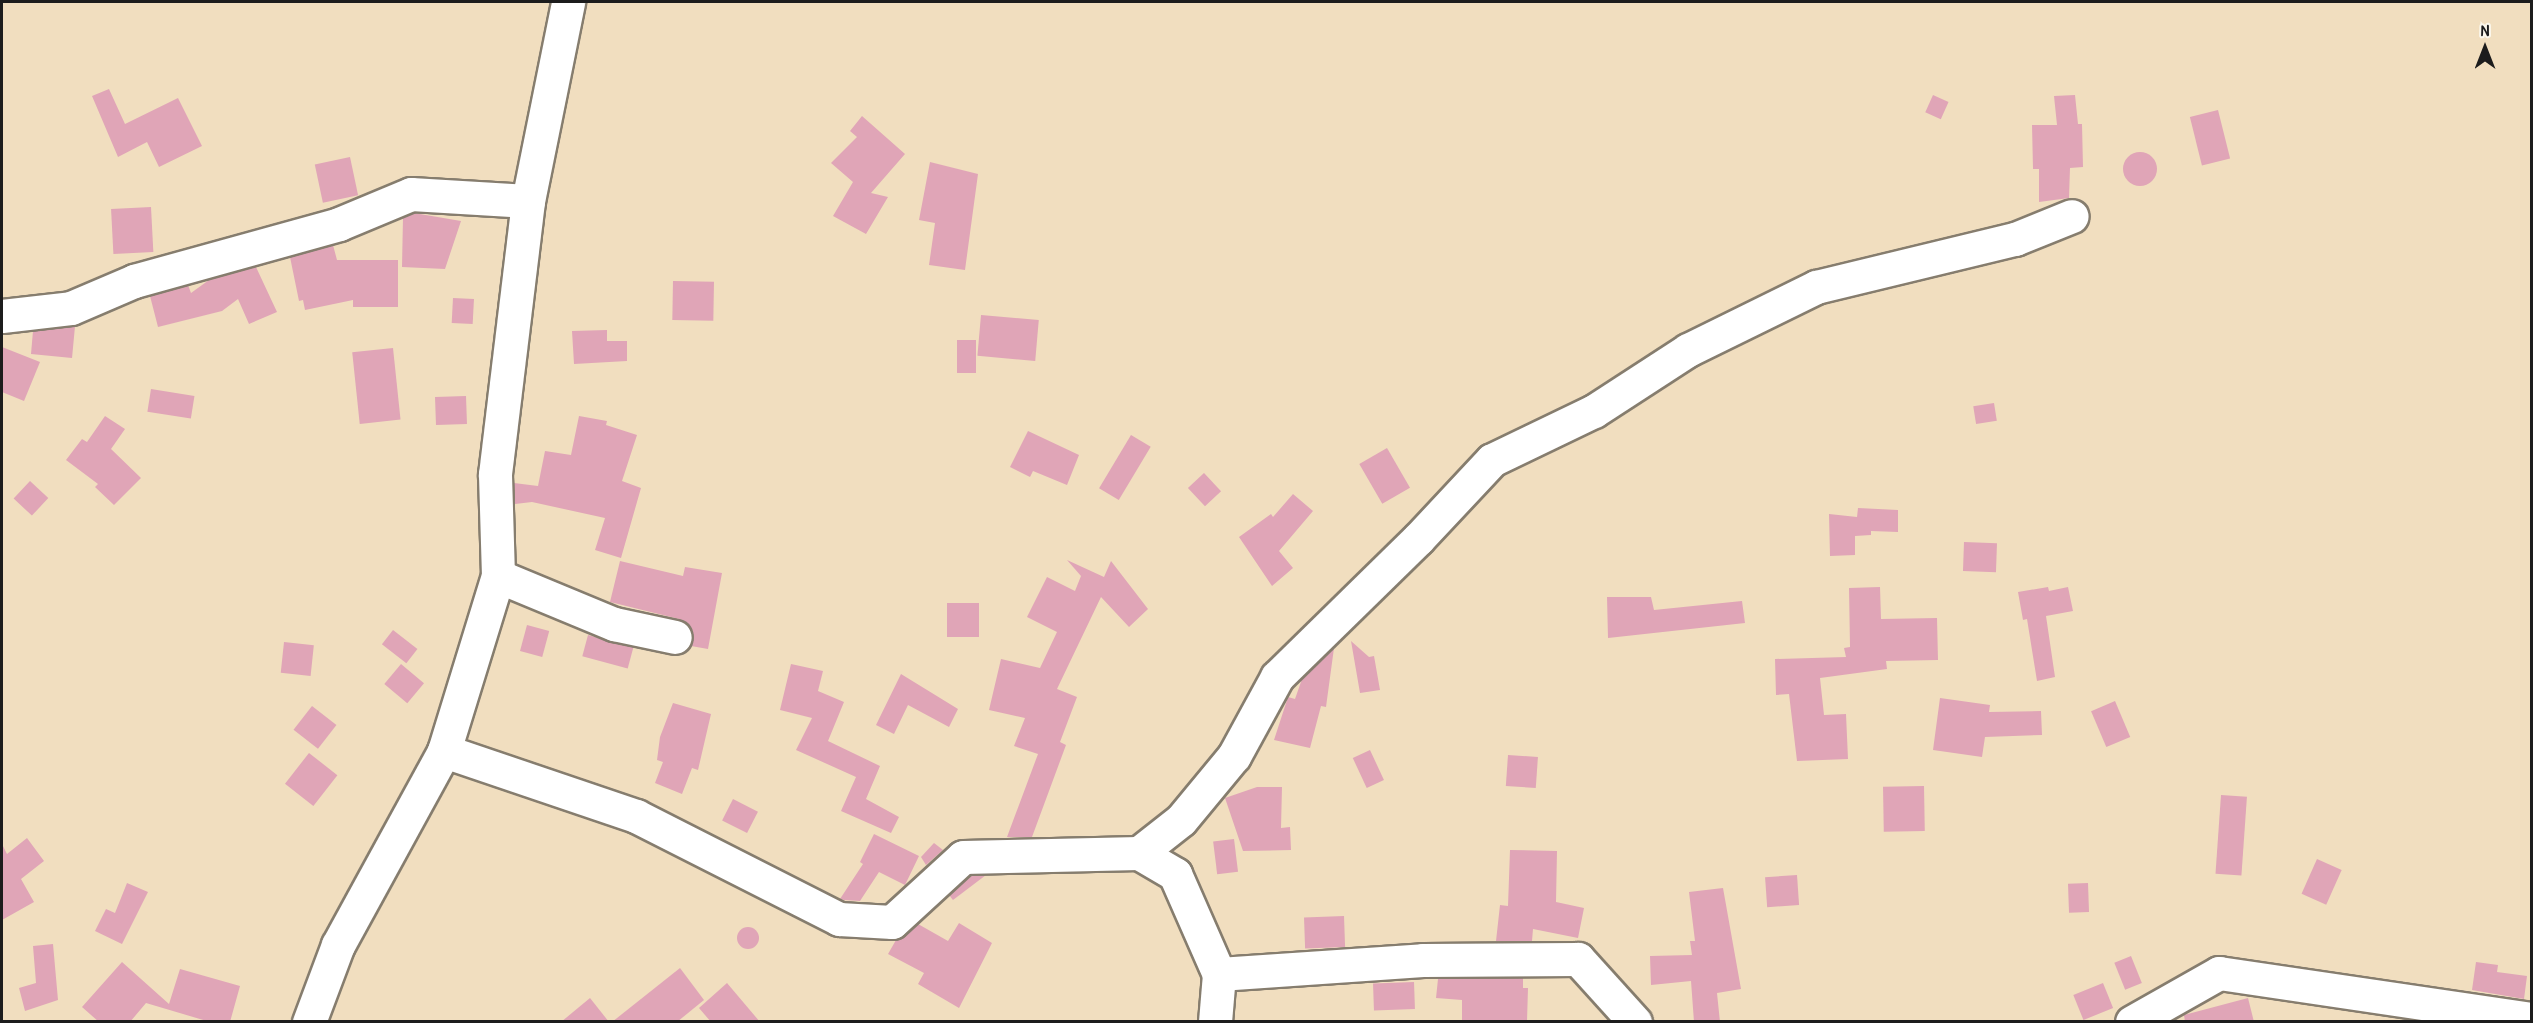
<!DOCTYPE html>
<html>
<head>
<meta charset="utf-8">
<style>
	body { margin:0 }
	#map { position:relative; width:2533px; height:1023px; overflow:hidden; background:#f1debf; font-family:"Patrick Hand",sans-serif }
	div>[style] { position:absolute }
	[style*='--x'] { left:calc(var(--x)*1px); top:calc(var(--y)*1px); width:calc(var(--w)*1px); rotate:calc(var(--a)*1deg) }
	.building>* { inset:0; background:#e0a5b7; transform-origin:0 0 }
	.round { border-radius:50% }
	.roads { filter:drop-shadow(2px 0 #867d6e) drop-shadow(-2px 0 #867d6e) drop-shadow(0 2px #867d6e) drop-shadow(0 -2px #867d6e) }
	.minor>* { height:33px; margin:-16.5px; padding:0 16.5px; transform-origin:16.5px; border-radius:16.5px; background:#fff }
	span { translate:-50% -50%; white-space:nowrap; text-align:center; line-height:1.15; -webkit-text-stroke:4.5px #fbf7ec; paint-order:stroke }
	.frame { position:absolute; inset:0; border:3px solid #1c1c1c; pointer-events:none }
	.north { position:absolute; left:2455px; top:18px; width:60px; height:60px; -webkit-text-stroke:4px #fbf7ec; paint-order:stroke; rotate:0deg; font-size:16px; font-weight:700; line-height:24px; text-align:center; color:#1c1c1c }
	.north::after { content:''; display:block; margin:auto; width:21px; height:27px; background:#1c1c1c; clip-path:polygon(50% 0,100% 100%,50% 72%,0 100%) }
</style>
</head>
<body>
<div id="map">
	<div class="building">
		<div style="clip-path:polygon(109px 89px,125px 124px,178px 98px,202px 146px,159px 167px,147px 142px,118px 157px,92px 96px)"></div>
		<div style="left:1933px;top:95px;width:17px;height:19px;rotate:24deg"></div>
		<div style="clip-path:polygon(2075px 95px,2078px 124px,2082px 124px,2083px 167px,2070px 168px,2069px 198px,2039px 202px,2039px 169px,2033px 169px,2032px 125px,2057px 125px,2054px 96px)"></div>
		<div style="left:2218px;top:110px;width:50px;height:29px;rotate:76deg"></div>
		<div style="clip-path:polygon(862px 116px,905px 154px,871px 193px,888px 197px,866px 234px,833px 216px,853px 182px,831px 163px,857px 137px,850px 131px)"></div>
		<div class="round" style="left:2123px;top:152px;width:34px;height:34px"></div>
		<div style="left:350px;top:157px;width:39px;height:36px;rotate:78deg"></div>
		<div style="clip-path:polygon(930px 162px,978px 174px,965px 270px,929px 265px,935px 223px,919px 220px)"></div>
		<div style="left:151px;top:207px;width:45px;height:40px;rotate:87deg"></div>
		<div style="clip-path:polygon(414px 213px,461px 221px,445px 269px,402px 267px,403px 218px)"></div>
		<div style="clip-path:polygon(333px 245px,337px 260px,398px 260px,398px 307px,353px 307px,353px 300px,305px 310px,303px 300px,299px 301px,290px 257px)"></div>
		<div style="clip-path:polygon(256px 267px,277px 312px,249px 324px,238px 299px,222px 311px,158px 327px,150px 296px,188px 285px,191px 293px,209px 280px)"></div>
		<div style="left:673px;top:281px;width:41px;height:39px;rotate:1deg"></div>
		<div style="left:453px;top:298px;width:21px;height:25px;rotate:3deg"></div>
		<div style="left:981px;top:315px;width:58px;height:41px;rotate:5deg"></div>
		<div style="clip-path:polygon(75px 326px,72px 358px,31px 354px,33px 331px)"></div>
		<div style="clip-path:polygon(607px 330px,607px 341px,627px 341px,627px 361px,574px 364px,572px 331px)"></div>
		<div style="left:957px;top:340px;width:19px;height:33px"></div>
		<div style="clip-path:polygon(2px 347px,40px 362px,24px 401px,2px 392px)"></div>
		<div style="left:393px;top:348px;width:72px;height:41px;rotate:84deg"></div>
		<div style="left:151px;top:389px;width:44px;height:23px;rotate:9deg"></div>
		<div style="left:466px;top:396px;width:28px;height:31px;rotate:88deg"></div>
		<div style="left:1994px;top:403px;width:18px;height:21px;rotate:81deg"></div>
		<div style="clip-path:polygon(105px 416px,125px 429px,111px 449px,141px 478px,114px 505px,95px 487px,98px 484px,66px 460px,82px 439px,87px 442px)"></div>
		<div style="clip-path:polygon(579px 416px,607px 421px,606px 425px,637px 435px,622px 481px,641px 488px,621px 558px,595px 550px,605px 518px,532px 502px,515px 504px,514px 483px,538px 486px,545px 451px,571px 455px)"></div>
		<div style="clip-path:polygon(1028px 431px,1079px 455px,1067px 485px,1033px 471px,1030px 477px,1010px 467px)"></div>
		<div style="left:1131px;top:435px;width:23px;height:62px;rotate:31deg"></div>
		<div style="left:1387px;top:448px;width:46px;height:32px;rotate:60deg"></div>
		<div style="left:1204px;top:473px;width:25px;height:22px;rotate:47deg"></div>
		<div style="left:30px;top:481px;width:25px;height:24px;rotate:43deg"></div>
		<div style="clip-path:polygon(1293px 494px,1313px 511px,1279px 551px,1293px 568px,1272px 586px,1239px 537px,1271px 514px,1273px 517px)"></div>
		<div style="clip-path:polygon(1858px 508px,1898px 510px,1898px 532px,1871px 531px,1871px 535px,1855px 536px,1855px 555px,1830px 556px,1829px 514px,1857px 517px)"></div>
		<div style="left:1964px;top:542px;width:33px;height:29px;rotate:2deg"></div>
		<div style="clip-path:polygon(1067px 560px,1104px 577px,1111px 561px,1148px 609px,1129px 627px,1101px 597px,1057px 689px,1077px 697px,1060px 742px,1066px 745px,1032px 837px,1007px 837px,1038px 754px,1014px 746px,1025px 718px,989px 710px,1001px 659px,1040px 668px,1057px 632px,1027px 617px,1047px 577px,1075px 591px,1081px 576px)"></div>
		<div style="clip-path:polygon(620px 561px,683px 576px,685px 567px,722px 573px,708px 649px,691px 646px,693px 631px,679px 619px,610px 602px)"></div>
		<div style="clip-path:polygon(1880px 587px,1881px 619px,1937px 618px,1938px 660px,1886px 661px,1887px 669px,1820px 678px,1824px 715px,1846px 714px,1848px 759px,1797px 761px,1789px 694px,1776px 695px,1775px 659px,1846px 657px,1844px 648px,1850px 647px,1849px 588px)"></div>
		<div style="clip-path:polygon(2048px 587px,2049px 591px,2068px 587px,2073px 611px,2046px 616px,2055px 677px,2037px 681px,2027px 619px,2023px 620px,2018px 592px)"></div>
		<div style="clip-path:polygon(1607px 597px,1651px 597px,1654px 610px,1742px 601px,1745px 623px,1608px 638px)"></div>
		<div style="left:947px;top:603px;width:32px;height:34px"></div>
		<div style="left:527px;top:625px;width:23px;height:27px;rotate:15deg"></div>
		<div style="left:393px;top:630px;width:31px;height:18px;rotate:38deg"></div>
		<div style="left:588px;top:635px;width:47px;height:22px;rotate:15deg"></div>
		<div style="clip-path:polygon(1351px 641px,1369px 657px,1374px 656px,1380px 690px,1360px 693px)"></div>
		<div style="left:284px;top:642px;width:30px;height:31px;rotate:6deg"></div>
		<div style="clip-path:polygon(1334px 648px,1326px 707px,1321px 706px,1310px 748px,1274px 740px,1288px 697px,1295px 699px,1302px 679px)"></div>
		<div style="left:401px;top:664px;width:30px;height:26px;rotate:40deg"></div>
		<div style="clip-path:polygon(791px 664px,823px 671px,818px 691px,844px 702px,828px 741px,880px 766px,866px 799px,899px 817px,891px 833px,841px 811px,856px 777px,796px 750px,812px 718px,780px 710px)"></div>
		<div style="clip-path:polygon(901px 674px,958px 709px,949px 727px,908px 705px,894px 734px,876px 725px)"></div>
		<div style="clip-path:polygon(1940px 698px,1990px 705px,1989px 712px,2041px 711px,2042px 735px,1985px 737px,1982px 757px,1933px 750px)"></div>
		<div style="left:2115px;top:701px;width:39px;height:26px;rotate:67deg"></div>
		<div style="clip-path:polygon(673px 703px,711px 714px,698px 770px,692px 768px,682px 794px,655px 783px,663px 762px,657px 760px,660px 737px)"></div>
		<div style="left:312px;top:706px;width:31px;height:30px;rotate:38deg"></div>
		<div style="left:1370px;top:750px;width:33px;height:19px;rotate:65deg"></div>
		<div style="left:309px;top:753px;width:36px;height:39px;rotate:38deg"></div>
		<div style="left:1508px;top:755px;width:30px;height:31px;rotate:4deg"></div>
		<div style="left:1924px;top:786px;width:45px;height:41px;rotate:89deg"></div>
		<div style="clip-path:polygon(1257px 787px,1282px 787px,1281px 828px,1290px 827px,1291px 850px,1243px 851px,1225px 798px)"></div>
		<div style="left:2221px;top:795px;width:26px;height:79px;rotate:4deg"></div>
		<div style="left:733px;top:799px;width:28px;height:24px;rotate:27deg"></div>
		<div style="clip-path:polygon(874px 834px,919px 856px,905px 885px,879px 872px,860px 901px,844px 900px,840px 899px,863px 864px,860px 862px)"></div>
		<div style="clip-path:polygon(27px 838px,44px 861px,21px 879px,34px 902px,2px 920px,2px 844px,7px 854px)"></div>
		<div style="left:1234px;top:839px;width:33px;height:21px;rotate:83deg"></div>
		<div style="clip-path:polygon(934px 843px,943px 850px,926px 865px,921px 857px)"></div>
		<div style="clip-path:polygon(1510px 850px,1557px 851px,1556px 902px,1584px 908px,1578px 938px,1533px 929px,1532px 941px,1496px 941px,1500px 905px,1508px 906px)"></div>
		<div style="left:2317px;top:859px;width:27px;height:38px;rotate:24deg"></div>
		<div style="clip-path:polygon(986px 875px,953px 900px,949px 895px,970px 876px)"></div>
		<div style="left:1797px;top:875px;width:30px;height:32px;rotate:86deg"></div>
		<div style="clip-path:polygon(127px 883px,148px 892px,122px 944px,95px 931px,106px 909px,115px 913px)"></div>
		<div style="left:2088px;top:883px;width:29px;height:20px;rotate:88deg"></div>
		<div style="clip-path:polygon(1723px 888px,1741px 989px,1717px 993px,1720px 1022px,1694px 1022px,1691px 981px,1651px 985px,1650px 956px,1692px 955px,1690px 941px,1695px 941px,1689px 892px)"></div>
		<div style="left:1344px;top:916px;width:31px;height:40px;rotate:88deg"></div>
		<div style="clip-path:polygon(959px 923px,992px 943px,959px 1008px,918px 984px,924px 973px,888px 954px,896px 940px,918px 924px,948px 941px)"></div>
		<div class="round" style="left:737px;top:927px;width:22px;height:22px"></div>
		<div style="clip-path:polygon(53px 944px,58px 1000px,25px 1011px,19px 988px,36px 983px,33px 946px)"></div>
		<div style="left:2131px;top:956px;width:29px;height:18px;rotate:68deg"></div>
		<div style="clip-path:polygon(122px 962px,169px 1004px,180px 969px,240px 986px,230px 1022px,210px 1022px,146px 1003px,130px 1022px,99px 1022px,82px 1007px)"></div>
		<div style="clip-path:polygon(2476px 962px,2498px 965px,2497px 972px,2527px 976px,2524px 999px,2472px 990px)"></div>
		<div style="clip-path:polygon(680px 968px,704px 1000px,677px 1022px,612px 1022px)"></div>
		<div style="clip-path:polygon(1471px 978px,1523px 978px,1523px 988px,1528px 988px,1527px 1022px,1462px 1021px,1462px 1000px,1436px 998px,1438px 979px)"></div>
		<div style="left:1414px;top:982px;width:27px;height:41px;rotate:88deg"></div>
		<div style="clip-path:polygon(727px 983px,760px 1022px,711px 1022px,699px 1008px)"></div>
		<div style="left:2103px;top:983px;width:27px;height:32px;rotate:68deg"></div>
		<div style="clip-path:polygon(590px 998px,609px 1022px,561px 1022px)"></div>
		<div style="clip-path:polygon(2248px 998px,2254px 1022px,2185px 1022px,2184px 1015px)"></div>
	</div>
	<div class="roads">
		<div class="minor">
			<div style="--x:2;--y:316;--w:69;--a:-6.6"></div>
			<div style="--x:71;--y:308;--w:69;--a:-23.2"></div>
			<div style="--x:134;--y:281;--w:213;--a:-15.5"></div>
			<div style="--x:339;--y:224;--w:78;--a:-22.6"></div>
			<div style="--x:411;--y:194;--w:117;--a:3.4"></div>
			<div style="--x:498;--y:576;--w:126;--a:22.5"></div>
			<div style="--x:614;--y:624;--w:62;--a:12"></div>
			<div style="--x:444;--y:751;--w:203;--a:18.7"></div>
			<div style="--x:636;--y:816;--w:228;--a:26.9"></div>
			<div style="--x:839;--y:919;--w:53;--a:3.2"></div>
			<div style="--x:892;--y:922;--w:96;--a:-42.5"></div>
			<div style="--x:963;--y:857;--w:176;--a:-1.3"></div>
			<div style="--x:1139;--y:853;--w:42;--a:30.3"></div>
			<div style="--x:1175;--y:874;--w:109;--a:66.3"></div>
			<div style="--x:1219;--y:974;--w:48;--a:94.8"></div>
			<div style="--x:1139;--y:853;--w:53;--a:-38.2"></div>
			<div style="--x:1181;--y:820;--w:83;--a:-50.4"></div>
			<div style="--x:1234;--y:756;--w:90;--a:-61.4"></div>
			<div style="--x:1277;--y:677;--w:197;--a:-44.4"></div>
			<div style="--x:1418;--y:539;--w:108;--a:-46.9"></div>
			<div style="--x:1492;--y:460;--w:113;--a:-25.7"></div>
			<div style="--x:1594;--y:411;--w:112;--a:-33"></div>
			<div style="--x:1688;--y:350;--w:143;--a:-26.2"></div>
			<div style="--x:1816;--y:287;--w:205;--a:-13.6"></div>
			<div style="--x:2015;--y:239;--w:61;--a:-22"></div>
			<div style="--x:1219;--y:974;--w:204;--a:-3.9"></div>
			<div style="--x:1423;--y:960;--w:155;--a:-0.4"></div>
			<div style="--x:1578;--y:959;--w:85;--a:47.9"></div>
			<div style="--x:309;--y:1022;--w:82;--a:-69.4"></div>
			<div style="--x:338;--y:945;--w:221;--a:-61.3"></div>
			<div style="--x:444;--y:751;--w:183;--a:-72.9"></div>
			<div style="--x:498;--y:576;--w:102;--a:-91.7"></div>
			<div style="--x:495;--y:474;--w:275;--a:-83.1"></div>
			<div style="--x:528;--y:201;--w:203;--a:-78.6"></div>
			<div style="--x:2132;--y:1022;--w:100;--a:-29.4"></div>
			<div style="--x:2219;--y:973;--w:316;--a:8.4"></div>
		</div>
	</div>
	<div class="frame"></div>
	<div class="north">N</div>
</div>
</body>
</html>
